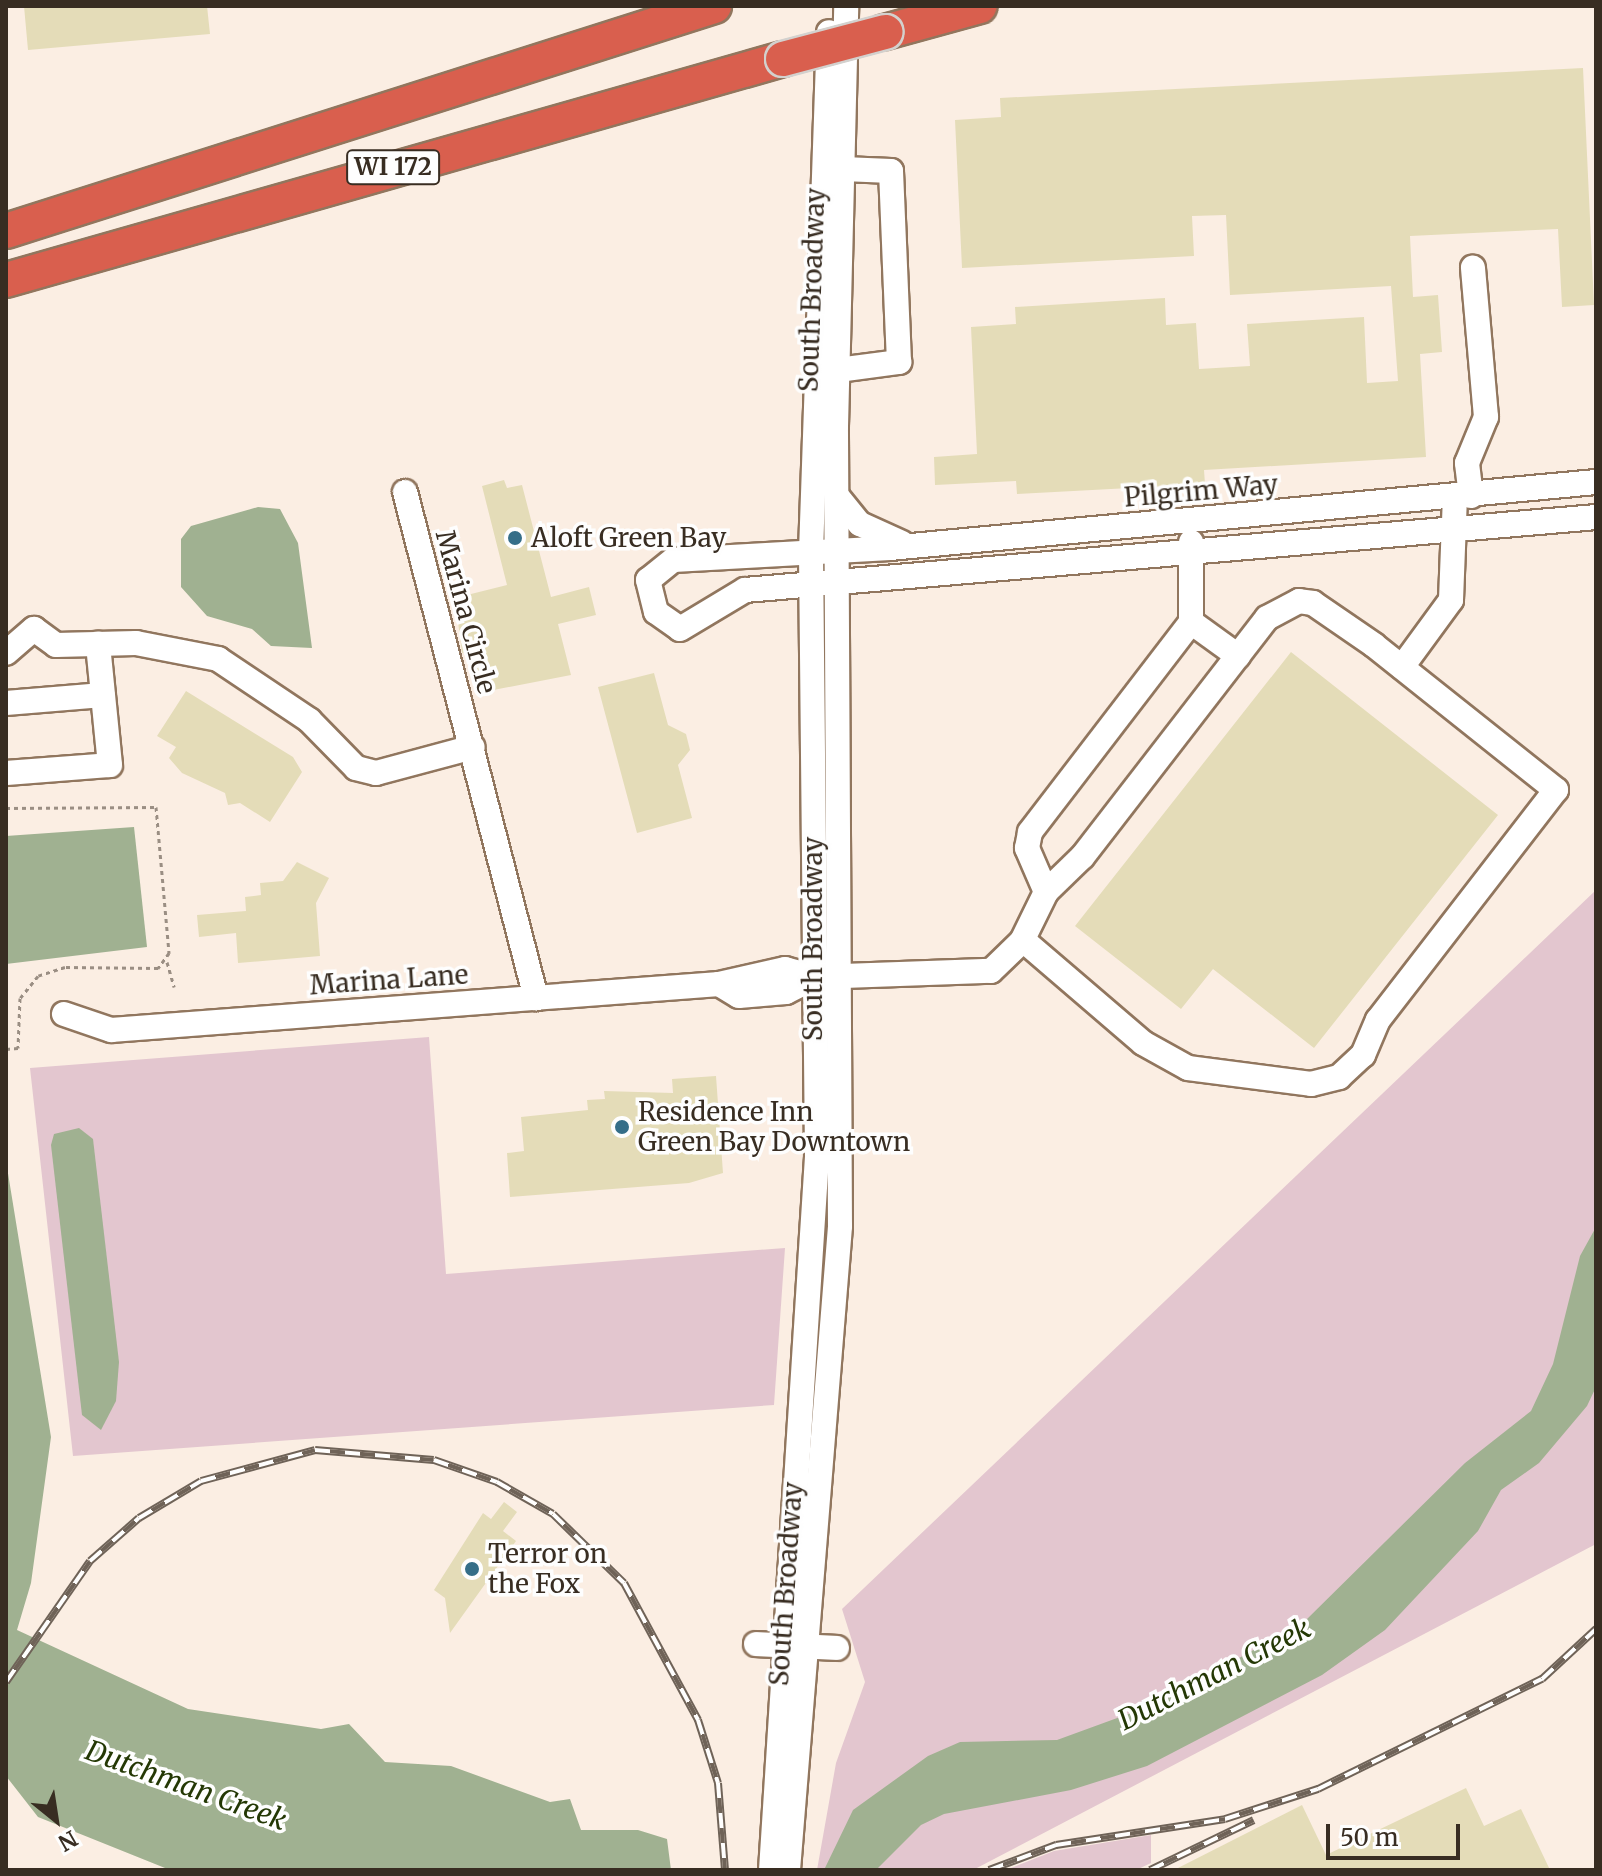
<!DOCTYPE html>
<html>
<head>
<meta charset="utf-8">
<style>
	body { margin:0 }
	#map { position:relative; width:1602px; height:1876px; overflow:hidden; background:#fbeee3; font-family:Merriweather,serif }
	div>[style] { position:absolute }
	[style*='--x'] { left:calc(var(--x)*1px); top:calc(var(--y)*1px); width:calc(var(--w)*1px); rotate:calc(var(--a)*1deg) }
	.green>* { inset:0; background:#e3c6cf }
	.water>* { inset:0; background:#a0b191 }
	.building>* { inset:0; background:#e4dcb8 }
	.path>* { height:3px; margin-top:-1.5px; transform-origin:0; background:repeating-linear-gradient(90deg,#9a8e83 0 4px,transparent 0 8px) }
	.roads { filter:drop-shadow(2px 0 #91765e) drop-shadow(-2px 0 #91765e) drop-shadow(0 2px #91765e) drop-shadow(0 -2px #91765e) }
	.minor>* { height:24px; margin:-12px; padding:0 12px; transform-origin:12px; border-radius:12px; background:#fff }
	.highway>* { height:34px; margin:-17px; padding:0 17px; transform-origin:17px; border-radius:17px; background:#d95f4e }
	.rail>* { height:8px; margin-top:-4px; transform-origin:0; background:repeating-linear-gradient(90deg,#fefefe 0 15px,#6f6358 0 30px); box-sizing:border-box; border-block:2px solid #6f6358 }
	.bridges { filter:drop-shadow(2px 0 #d3d1ce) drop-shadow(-2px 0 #d3d1ce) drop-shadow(0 2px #d3d1ce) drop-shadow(0 -2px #d3d1ce) }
	.highway-bridge>* { height:34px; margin:-17px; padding:0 17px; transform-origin:17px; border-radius:17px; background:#d95f4e }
	.dots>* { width:22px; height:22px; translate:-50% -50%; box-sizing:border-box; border:4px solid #fefefe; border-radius:50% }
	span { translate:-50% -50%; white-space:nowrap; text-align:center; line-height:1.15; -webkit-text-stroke:7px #fefefe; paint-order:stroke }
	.shield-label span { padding:2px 6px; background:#fefefe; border:2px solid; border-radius:6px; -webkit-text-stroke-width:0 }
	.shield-label { font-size:24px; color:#382d22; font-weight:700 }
	.street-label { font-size:26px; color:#382d22 }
	.poi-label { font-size:26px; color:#382d22 }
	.left { translate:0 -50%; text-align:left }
	.water-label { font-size:28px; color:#243805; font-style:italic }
	.frame { position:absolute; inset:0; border:8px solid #382d22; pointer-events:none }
	.north { position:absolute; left:16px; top:1780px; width:80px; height:80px; -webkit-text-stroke:6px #fefefe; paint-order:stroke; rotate:150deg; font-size:22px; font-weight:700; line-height:32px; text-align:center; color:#382d22 }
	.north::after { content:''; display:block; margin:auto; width:28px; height:36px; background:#382d22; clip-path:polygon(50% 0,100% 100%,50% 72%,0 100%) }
	.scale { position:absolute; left:1326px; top:1824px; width:134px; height:36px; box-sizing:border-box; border:4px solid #382d22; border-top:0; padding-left:10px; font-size:24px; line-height:28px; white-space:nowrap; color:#382d22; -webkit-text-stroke:6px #fefefe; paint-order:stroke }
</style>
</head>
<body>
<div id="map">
	<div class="green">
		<div style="clip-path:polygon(1596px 890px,1596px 1544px,973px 1870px,817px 1870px,836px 1763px,865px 1682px,842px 1609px)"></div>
		<div style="clip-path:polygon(429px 1037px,446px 1274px,785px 1248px,774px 1405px,73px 1456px,30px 1068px)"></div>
		<div style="clip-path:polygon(1151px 1835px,1151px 1863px,1136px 1870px,1006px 1870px,1054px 1851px)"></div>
	</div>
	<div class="water">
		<div style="clip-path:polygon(258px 507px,280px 509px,298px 543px,312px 648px,271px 646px,252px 629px,207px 616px,181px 587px,181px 539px,191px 526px)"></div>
		<div style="clip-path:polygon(134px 827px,147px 947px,6px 964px,6px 836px)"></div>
		<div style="clip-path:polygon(79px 1128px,93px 1139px,119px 1362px,116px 1401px,101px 1430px,82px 1415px,51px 1145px,54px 1134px)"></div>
		<div style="clip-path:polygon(6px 1161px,51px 1437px,31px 1583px,17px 1630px,188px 1709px,321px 1729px,349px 1724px,385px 1762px,451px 1766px,550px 1802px,570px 1799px,581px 1830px,638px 1830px,667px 1839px,671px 1870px,170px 1870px,38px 1817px,6px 1776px)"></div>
		<div style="clip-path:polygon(1596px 1227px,1596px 1387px,1587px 1406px,1539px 1463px,1501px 1490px,1478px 1531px,1385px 1630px,1322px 1675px,1147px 1766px,1071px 1790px,944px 1814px,921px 1825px,876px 1870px,824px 1870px,853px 1810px,928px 1756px,960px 1742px,1057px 1740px,1161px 1702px,1305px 1621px,1465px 1463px,1531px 1411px,1553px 1364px,1580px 1256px)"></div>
	</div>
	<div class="building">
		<div style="clip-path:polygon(24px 6px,207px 6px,210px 34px,28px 50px)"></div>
		<div style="clip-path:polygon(1583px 68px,1594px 305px,1562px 307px,1558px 229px,1410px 236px,1413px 297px,1438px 295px,1442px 352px,1420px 354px,1426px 457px,1204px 470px,1205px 484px,1017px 494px,1016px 481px,935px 485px,934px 457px,977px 454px,971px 327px,1016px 324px,1015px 307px,1165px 298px,1166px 325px,1196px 323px,1199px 369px,1250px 366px,1247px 324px,1364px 317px,1367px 383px,1398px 381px,1391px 286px,1230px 295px,1226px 215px,1192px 216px,1194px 256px,962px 268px,955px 120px,1001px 117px,1000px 98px)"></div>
		<div style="clip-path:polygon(504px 480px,507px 488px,522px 485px,551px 597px,589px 587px,596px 615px,558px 624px,571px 675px,483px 692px,473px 650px,462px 653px,455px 598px,507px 585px,482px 486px)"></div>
		<div style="clip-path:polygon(1291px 652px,1498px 815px,1314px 1048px,1213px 969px,1181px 1009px,1075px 926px)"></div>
		<div style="clip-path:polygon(654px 673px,668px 725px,686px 734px,690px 750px,678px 765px,692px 818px,637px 833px,598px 687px)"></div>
		<div style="clip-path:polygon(186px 691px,293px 757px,302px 772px,270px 822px,240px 803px,228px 805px,225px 793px,182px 773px,169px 758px,176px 747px,157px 736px)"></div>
		<div style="clip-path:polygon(297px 862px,329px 878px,316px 903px,320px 956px,238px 963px,236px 933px,199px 937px,197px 915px,246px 911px,245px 897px,261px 895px,260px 883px,283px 881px)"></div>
		<div style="clip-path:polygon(716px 1076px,723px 1173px,689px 1183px,510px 1197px,507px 1153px,524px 1151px,521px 1117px,588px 1110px,587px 1100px,605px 1099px,604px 1091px,673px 1093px,672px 1079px)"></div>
		<div style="clip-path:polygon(504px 1502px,517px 1512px,503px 1531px,516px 1541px,450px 1633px,445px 1598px,434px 1590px,483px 1513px,491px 1519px)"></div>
		<div style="clip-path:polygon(1466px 1788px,1484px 1826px,1521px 1809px,1550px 1870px,1174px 1870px,1302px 1805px,1326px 1855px)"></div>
	</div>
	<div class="path">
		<div style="--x:6;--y:808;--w:150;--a:-0.4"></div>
		<div style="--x:156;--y:807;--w:147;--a:84.9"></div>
		<div style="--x:169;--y:953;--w:19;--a:126"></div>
		<div style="--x:158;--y:968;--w:93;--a:-179.4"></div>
		<div style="--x:65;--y:967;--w:28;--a:162"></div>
		<div style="--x:38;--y:976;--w:28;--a:129"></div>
		<div style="--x:20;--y:998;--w:50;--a:92.3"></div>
		<div style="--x:18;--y:1048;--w:12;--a:175"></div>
		<div style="--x:167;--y:962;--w:26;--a:74"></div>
	</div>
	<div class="roads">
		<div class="minor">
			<div style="--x:838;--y:370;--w:62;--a:-7.5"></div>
			<div style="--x:899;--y:362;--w:191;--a:-92.4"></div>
			<div style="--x:891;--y:171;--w:48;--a:-177.6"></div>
			<div style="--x:1596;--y:482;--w:709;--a:174.66"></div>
			<div style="--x:890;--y:548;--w:217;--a:176.8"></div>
			<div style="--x:673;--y:560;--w:32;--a:141"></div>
			<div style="--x:648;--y:580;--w:33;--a:76"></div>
			<div style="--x:656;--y:612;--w:29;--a:35"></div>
			<div style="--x:680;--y:629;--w:76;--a:-31"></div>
			<div style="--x:745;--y:590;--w:854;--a:-4.9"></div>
			<div style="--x:405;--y:492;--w:523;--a:75.49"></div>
			<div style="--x:837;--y:496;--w:36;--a:51"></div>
			<div style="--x:860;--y:524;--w:46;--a:24.3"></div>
			<div style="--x:1471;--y:496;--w:33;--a:-97"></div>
			<div style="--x:1467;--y:463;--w:50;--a:-67.6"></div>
			<div style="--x:1486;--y:417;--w:150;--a:-95"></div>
			<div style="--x:1191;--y:622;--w:58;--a:35.9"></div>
			<div style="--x:6;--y:653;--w:37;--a:-41"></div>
			<div style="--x:34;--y:629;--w:27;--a:36"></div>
			<div style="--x:56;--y:645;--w:80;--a:-1.4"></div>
			<div style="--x:136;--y:643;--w:84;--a:11"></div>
			<div style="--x:218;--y:659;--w:110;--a:33.8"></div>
			<div style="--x:309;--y:720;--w:67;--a:45.6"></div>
			<div style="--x:356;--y:768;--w:21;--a:14"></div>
			<div style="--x:376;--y:773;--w:100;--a:-15"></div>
			<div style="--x:1402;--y:667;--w:83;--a:-53.8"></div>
			<div style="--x:1451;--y:600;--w:102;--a:-87.8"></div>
			<div style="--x:6;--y:703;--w:97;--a:-4.7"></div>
			<div style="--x:6;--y:773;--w:104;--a:-4.4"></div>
			<div style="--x:110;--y:765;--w:122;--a:-95.7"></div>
			<div style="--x:1023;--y:940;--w:158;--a:40.6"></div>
			<div style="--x:1143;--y:1043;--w:51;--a:29.1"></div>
			<div style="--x:1188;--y:1068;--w:124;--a:7.4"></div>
			<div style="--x:1311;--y:1084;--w:29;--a:-14"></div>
			<div style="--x:1339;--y:1077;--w:33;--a:-43"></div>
			<div style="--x:1363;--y:1055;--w:38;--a:-67"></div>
			<div style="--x:1378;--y:1020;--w:291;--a:-52.3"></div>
			<div style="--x:1556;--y:790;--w:233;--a:-141.5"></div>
			<div style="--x:1374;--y:645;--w:74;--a:-145.5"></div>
			<div style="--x:1313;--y:603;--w:14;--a:-172"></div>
			<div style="--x:1299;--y:601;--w:36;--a:152"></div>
			<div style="--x:1267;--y:618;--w:302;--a:127.7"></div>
			<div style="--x:1082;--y:857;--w:50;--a:135.8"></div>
			<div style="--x:719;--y:984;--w:23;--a:31"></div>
			<div style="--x:739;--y:996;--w:47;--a:-4.9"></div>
			<div style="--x:786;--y:992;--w:33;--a:-27"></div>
			<div style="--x:64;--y:1014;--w:50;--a:18.8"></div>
			<div style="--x:111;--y:1030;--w:610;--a:-4.33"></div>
			<div style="--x:719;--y:984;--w:68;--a:-12.8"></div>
			<div style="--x:785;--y:969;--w:31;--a:15"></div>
			<div style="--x:815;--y:977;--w:176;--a:-2"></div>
			<div style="--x:991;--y:971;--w:43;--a:-44.1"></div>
			<div style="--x:1022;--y:941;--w:55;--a:-63.9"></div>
			<div style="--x:1046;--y:892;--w:48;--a:-113.4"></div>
			<div style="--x:1027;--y:848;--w:16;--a:-79"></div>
			<div style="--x:1030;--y:832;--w:265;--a:-52.5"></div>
			<div style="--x:1191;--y:622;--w:80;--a:-90"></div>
			<div style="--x:756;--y:1644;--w:81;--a:2.8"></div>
			<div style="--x:771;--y:1870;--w:715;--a:-86.31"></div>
			<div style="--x:817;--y:1156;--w:604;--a:-90.57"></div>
			<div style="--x:811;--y:552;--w:520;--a:-88.02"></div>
			<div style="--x:788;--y:1870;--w:646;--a:-85.38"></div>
			<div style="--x:840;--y:1226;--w:800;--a:-90.29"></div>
			<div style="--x:836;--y:426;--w:420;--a:-88.6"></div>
		</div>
		<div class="highway">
			<div style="--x:885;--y:32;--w:98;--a:-15.3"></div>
			<div style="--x:6;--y:231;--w:743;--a:-17.63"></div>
			<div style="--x:6;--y:280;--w:808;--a:-15.88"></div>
		</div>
	</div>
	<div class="rail">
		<div style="--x:6;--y:1682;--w:147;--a:-55.2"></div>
		<div style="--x:90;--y:1561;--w:65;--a:-41.3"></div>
		<div style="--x:139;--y:1518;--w:72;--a:-30.8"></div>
		<div style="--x:201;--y:1481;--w:118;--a:-15.2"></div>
		<div style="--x:315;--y:1450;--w:119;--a:4.8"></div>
		<div style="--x:434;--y:1460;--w:67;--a:19.2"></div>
		<div style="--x:497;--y:1482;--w:64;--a:29.7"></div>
		<div style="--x:553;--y:1514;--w:99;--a:44.2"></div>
		<div style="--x:624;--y:1583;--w:156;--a:61.6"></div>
		<div style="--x:698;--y:1720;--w:66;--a:72.4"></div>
		<div style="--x:718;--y:1783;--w:87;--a:85.4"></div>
		<div style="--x:989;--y:1870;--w:72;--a:-20.5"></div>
		<div style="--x:1056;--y:1845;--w:171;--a:-8.7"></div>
		<div style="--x:1225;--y:1819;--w:98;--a:-17.9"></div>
		<div style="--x:1318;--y:1789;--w:250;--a:-26.2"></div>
		<div style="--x:1542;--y:1679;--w:74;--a:-42.8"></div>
		<div style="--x:1150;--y:1870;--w:115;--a:-25.7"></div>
	</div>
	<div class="bridges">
		<div class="highway-bridge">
			<div style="--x:783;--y:59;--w:106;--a:-14.8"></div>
		</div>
	</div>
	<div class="dots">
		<div style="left:515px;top:538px;background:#356e88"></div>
		<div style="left:622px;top:1127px;background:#356e88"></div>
		<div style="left:472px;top:1569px;background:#356e88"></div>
	</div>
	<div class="shield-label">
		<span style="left:393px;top:167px">WI 172</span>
	</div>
	<div class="street-label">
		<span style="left:812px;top:290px;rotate:-88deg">South Broadway</span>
		<span style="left:1201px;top:491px;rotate:-5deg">Pilgrim Way</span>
		<span style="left:466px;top:612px;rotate:75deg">Marina Circle</span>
		<span style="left:813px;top:939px;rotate:-90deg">South Broadway</span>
		<span style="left:389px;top:980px;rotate:-4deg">Marina Lane</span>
		<span style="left:786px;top:1584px;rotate:-86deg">South Broadway</span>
	</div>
	<div class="poi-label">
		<span class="left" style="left:531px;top:538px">Aloft Green Bay</span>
		<span class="left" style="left:638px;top:1127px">Residence Inn<br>Green Bay Downtown</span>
		<span class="left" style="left:488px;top:1569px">Terror on<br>the Fox</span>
	</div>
	<div class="water-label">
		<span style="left:1214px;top:1674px;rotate:-27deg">Dutchman Creek</span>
		<span style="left:186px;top:1785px;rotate:20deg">Dutchman Creek</span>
	</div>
	<div class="frame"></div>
	<div class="north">N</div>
	<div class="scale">50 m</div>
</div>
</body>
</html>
